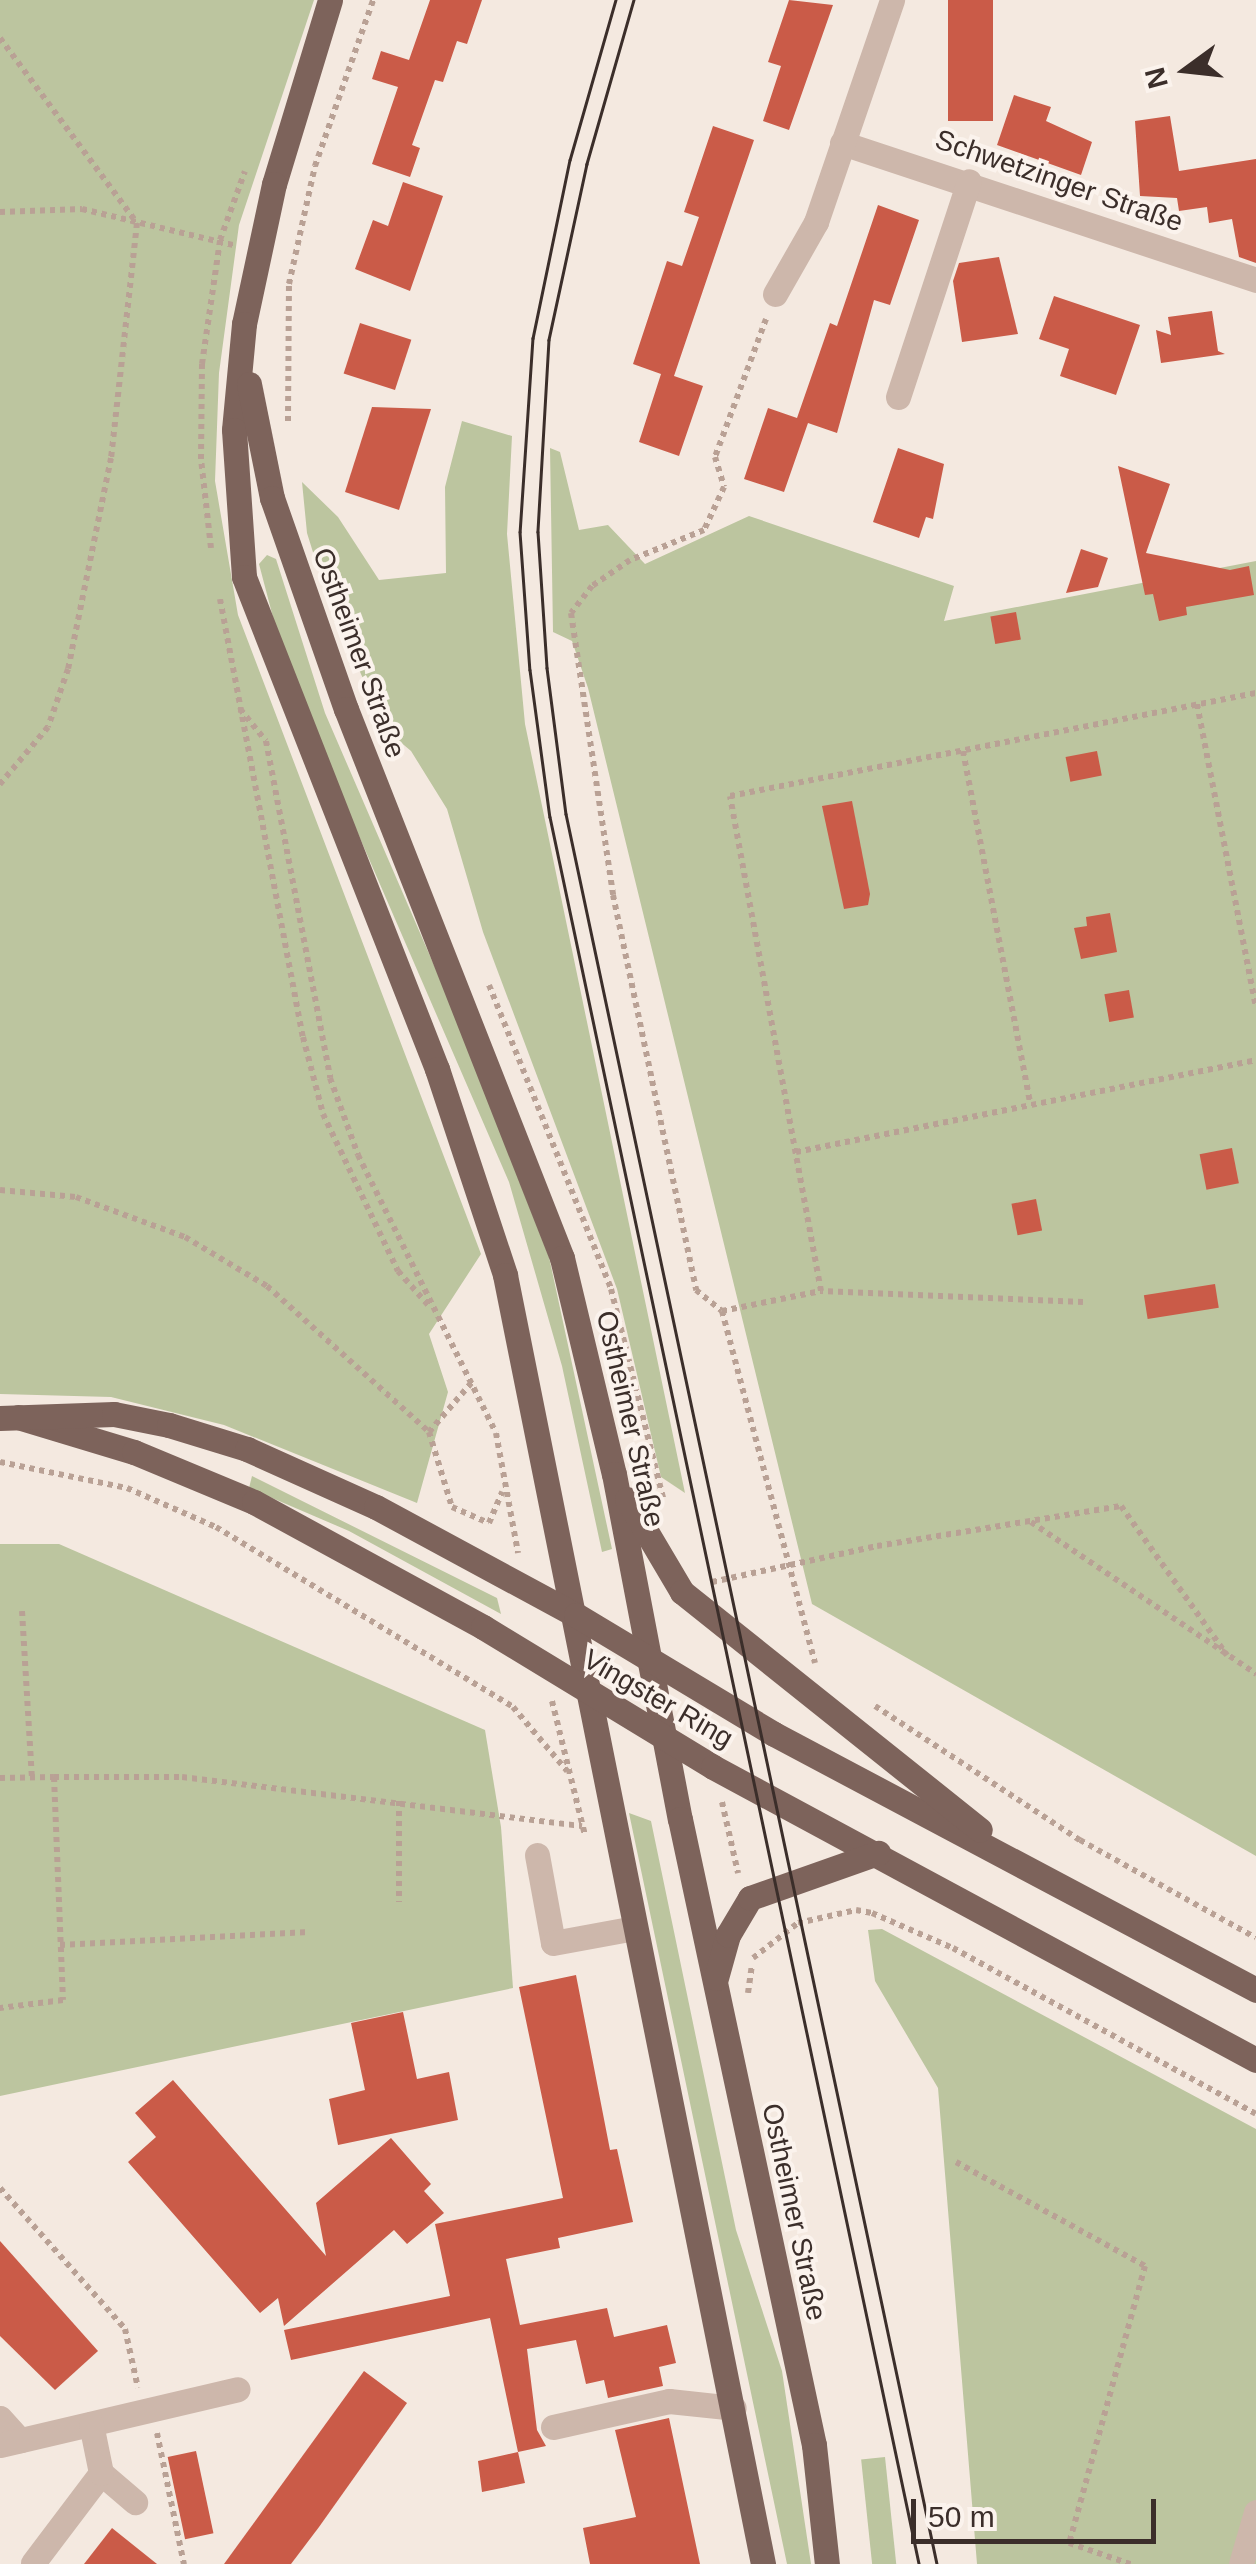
<!DOCTYPE html>
<html>
<head>
<meta charset="utf-8">
<style>
	body { margin:0 }
	#map { position:relative; width:1256px; height:2564px; overflow:hidden; background:#f4e9e0; font-family:Arial,sans-serif }
	div>[style] { position:absolute }
	[style*='--x'] { left:calc(var(--x)*1px); top:calc(var(--y)*1px); width:calc(var(--w)*1px); rotate:calc(var(--a)*1deg) }
	.green>* { inset:0; background:#bcc59f; transform-origin:0 0 }
	.building>* { inset:0; background:#ca5b48; transform-origin:0 0 }
	.path>* { height:6px; margin-top:-3px; transform-origin:0; background:repeating-linear-gradient(90deg,#b9a195 0 5px,transparent 0 10px) }
	.minor>* { height:25px; margin:-12.5px; padding:0 12.5px; transform-origin:12.5px; border-radius:12.5px; background:#cdb7ab }
	.major>* { height:25px; margin:-12.5px; padding:0 12.5px; transform-origin:12.5px; border-radius:12.5px; background:#7d635b }
	.tram>* { height:2.5px; margin:-1.25px; padding:0 1.25px; transform-origin:1.25px; border-radius:1.25px; background:#3b2e2a }
	span { translate:-50% -50%; white-space:nowrap; text-align:center; line-height:1.15; -webkit-text-stroke:8px #fbf3ed; paint-order:stroke }
	.street-label { font-size:28px; color:#3b2e2a }
	.north { position:absolute; left:1136px; top:20px; width:100px; height:100px; -webkit-text-stroke:8px #fbf3ed; paint-order:stroke; rotate:255deg; font-size:28px; font-weight:700; line-height:40px; text-align:center; color:#3b2e2a }
	.north::after { content:''; display:block; margin:auto; width:35px; height:45px; background:#3b2e2a; clip-path:polygon(50% 0,100% 100%,50% 72%,0 100%) }
	.scale { position:absolute; left:911px; top:2499px; width:245px; height:45px; box-sizing:border-box; border:5px solid #3b2e2a; border-top:0; padding-left:12px; font-size:30px; line-height:35px; white-space:nowrap; color:#3b2e2a; -webkit-text-stroke:8px #fbf3ed; paint-order:stroke }
</style>
</head>
<body>
<div id="map">
	<div class="green">
		<div style="clip-path:polygon(0 0,314px 0,239px 225px,219px 373px,215px 481px,238px 615px,481px 1254px,429px 1334px,448px 1392px,417px 1503px,224px 1425px,111px 1397px,0 1394px)"></div>
		<div style="clip-path:polygon(462px 421px,512px 436px,507px 534px,525px 724px,685px 1493px,661px 1477px,617px 1289px,483px 932px,447px 809px,411px 751px,385px 729px,326px 594px,307px 533px,302px 482px,338px 517px,379px 580px,446px 573px,445px 487px)"></div>
		<div style="clip-path:polygon(550px 448px,560px 452px,579px 530px,608px 525px,645px 564px,749px 516px,954px 586px,944px 621px,1256px 561px,1256px 1856px,812px 1604px,588px 688px,572px 641px,553px 632px)"></div>
		<div style="clip-path:polygon(267px 555px,276px 559px,325px 713px,443px 986px,549px 1257px,612px 1549px,602px 1552px,562px 1366px,509px 1182px,314px 732px,279px 640px,259px 564px)"></div>
		<div style="clip-path:polygon(252px 1476px,497px 1598px,501px 1614px,349px 1531px,249px 1488px)"></div>
		<div style="clip-path:polygon(0 1544px,59px 1544px,485px 1730px,501px 1827px,513px 1988px,0 2096px)"></div>
		<div style="clip-path:polygon(629px 1813px,651px 1821px,736px 2230px,782px 2371px,811px 2564px,787px 2564px)"></div>
		<div style="clip-path:polygon(882px 1929px,1256px 2129px,1256px 2564px,977px 2564px,938px 2088px,875px 1981px,868px 1930px)"></div>
		<div style="left:885px;top:2457px;width:108px;height:24px;rotate:84deg"></div>
	</div>
	<div class="building">
		<div style="clip-path:polygon(430px 0,482px 0,467px 44px,457px 41px,443px 82px,435px 80px,412px 145px,420px 148px,410px 177px,372px 164px,398px 87px,372px 79px,381px 51px,409px 60px)"></div>
		<div style="clip-path:polygon(789px 0,833px 5px,789px 130px,763px 121px,781px 66px,768px 62px)"></div>
		<div style="left:948px;top:0;width:45px;height:121px"></div>
		<div style="clip-path:polygon(1014px 95px,1051px 107px,1046px 121px,1092px 142px,1081px 175px,997px 145px)"></div>
		<div style="clip-path:polygon(1170px 116px,1179px 171px,1256px 159px,1256px 263px,1239px 257px,1232px 219px,1209px 223px,1207px 207px,1179px 211px,1177px 198px,1140px 196px,1135px 121px)"></div>
		<div style="clip-path:polygon(713px 126px,754px 140px,674px 376px,703px 386px,679px 456px,639px 442px,661px 374px,633px 364px,667px 261px,682px 266px,699px 217px,684px 212px)"></div>
		<div style="clip-path:polygon(403px 182px,443px 196px,410px 291px,355px 269px,373px 220px,388px 226px)"></div>
		<div style="clip-path:polygon(878px 205px,919px 220px,890px 305px,874px 300px,837px 433px,808px 423px,784px 492px,744px 479px,768px 408px,797px 418px,830px 323px,837px 326px)"></div>
		<div style="clip-path:polygon(999px 257px,1018px 334px,962px 342px,953px 281px,959px 263px)"></div>
		<div style="clip-path:polygon(1054px 296px,1140px 325px,1116px 395px,1060px 376px,1069px 349px,1039px 339px)"></div>
		<div style="clip-path:polygon(1212px 311px,1218px 351px,1225px 354px,1161px 363px,1156px 330px,1171px 335px,1168px 317px)"></div>
		<div style="left:360px;top:323px;width:54px;height:53px;rotate:18deg"></div>
		<div style="clip-path:polygon(372px 407px,431px 409px,399px 510px,345px 492px)"></div>
		<div style="clip-path:polygon(898px 448px,944px 464px,933px 519px,926px 517px,919px 538px,873px 522px)"></div>
		<div style="clip-path:polygon(1118px 466px,1170px 484px,1146px 553px,1230px 570px,1249px 566px,1254px 595px,1186px 607px,1187px 615px,1159px 621px,1153px 594px,1145px 595px)"></div>
		<div style="clip-path:polygon(1081px 549px,1108px 558px,1098px 587px,1066px 593px)"></div>
		<div style="left:1016px;top:612px;width:28px;height:26px;rotate:80deg"></div>
		<div style="left:1097px;top:751px;width:25px;height:32px;rotate:79deg"></div>
		<div style="clip-path:polygon(852px 801px,870px 894px,868px 905px,844px 909px,822px 806px)"></div>
		<div style="clip-path:polygon(1110px 913px,1117px 952px,1081px 959px,1074px 928px,1087px 926px,1086px 917px)"></div>
		<div style="left:1129px;top:990px;width:28px;height:25px;rotate:80deg"></div>
		<div style="left:1232px;top:1148px;width:36px;height:33px;rotate:79deg"></div>
		<div style="left:1036px;top:1199px;width:32px;height:25px;rotate:79deg"></div>
		<div style="left:1215px;top:1284px;width:24px;height:72px;rotate:81deg"></div>
		<div style="clip-path:polygon(576px 1975px,610px 2150px,617px 2149px,633px 2222px,558px 2238px,560px 2248px,506px 2259px,520px 2325px,607px 2308px,614px 2337px,667px 2325px,676px 2363px,659px 2367px,663px 2386px,608px 2398px,604px 2380px,586px 2384px,576px 2340px,527px 2349px,537px 2430px,546px 2446px,518px 2452px,525px 2483px,482px 2492px,478px 2461px,518px 2452px,490px 2318px,291px 2360px,284px 2330px,450px 2296px,435px 2224px,563px 2198px,519px 1987px)"></div>
		<div style="clip-path:polygon(403px 2012px,417px 2079px,449px 2072px,458px 2120px,338px 2145px,329px 2099px,365px 2090px,351px 2023px)"></div>
		<div style="clip-path:polygon(173px 2080px,326px 2256px,316px 2203px,391px 2138px,431px 2184px,424px 2191px,444px 2213px,407px 2244px,394px 2230px,284px 2326px,278px 2298px,260px 2313px,128px 2162px,156px 2137px,135px 2113px)"></div>
		<div style="clip-path:polygon(0 2241px,98px 2351px,55px 2390px,0 2336px)"></div>
		<div style="clip-path:polygon(364px 2371px,407px 2403px,319px 2527px,291px 2564px,224px 2564px)"></div>
		<div style="clip-path:polygon(669px 2418px,700px 2564px,590px 2564px,583px 2528px,636px 2517px,615px 2430px)"></div>
		<div style="left:196px;top:2451px;width:84px;height:29px;rotate:78deg"></div>
		<div style="clip-path:polygon(112px 2528px,157px 2564px,84px 2564px)"></div>
	</div>
	<div class="path">
		<div style="--x:0;--y:38;--w:230;--a:53.5"></div>
		<div style="--x:137;--y:223;--w:236;--a:96.3"></div>
		<div style="--x:111;--y:458;--w:215;--a:101.5"></div>
		<div style="--x:68;--y:669;--w:61;--a:109"></div>
		<div style="--x:48;--y:727;--w:75;--a:130.1"></div>
		<div style="--x:0;--y:212;--w:82;--a:-2.1"></div>
		<div style="--x:82;--y:209;--w:159;--a:13.4"></div>
		<div style="--x:766;--y:319;--w:147;--a:110.3"></div>
		<div style="--x:715;--y:457;--w:31;--a:73"></div>
		<div style="--x:724;--y:487;--w:47;--a:114.9"></div>
		<div style="--x:704;--y:530;--w:80;--a:157.9"></div>
		<div style="--x:630;--y:560;--w:46;--a:145.6"></div>
		<div style="--x:592;--y:586;--w:34;--a:128"></div>
		<div style="--x:571;--y:613;--w:285;--a:81.5"></div>
		<div style="--x:613;--y:895;--w:404;--a:78.1"></div>
		<div style="--x:696;--y:1290;--w:33;--a:39"></div>
		<div style="--x:722;--y:1311;--w:364;--a:75.2"></div>
		<div style="--x:288;--y:421;--w:137;--a:-89.6"></div>
		<div style="--x:289;--y:284;--w:121;--a:-77.6"></div>
		<div style="--x:315;--y:166;--w:176;--a:-70.7"></div>
		<div style="--x:211;--y:548;--w:90;--a:-96.4"></div>
		<div style="--x:201;--y:459;--w:95;--a:-89.4"></div>
		<div style="--x:202;--y:364;--w:125;--a:-81.7"></div>
		<div style="--x:220;--y:240;--w:73;--a:-70.1"></div>
		<div style="--x:220;--y:599;--w:446;--a:79.3"></div>
		<div style="--x:303;--y:1037;--w:80;--a:75.4"></div>
		<div style="--x:323;--y:1114;--w:174;--a:64.5"></div>
		<div style="--x:398;--y:1271;--w:48;--a:48.4"></div>
		<div style="--x:1197;--y:704;--w:309;--a:79"></div>
		<div style="--x:240;--y:709;--w:41;--a:50.9"></div>
		<div style="--x:266;--y:741;--w:343;--a:79.2"></div>
		<div style="--x:330;--y:1078;--w:82;--a:70"></div>
		<div style="--x:358;--y:1155;--w:310;--a:63.6"></div>
		<div style="--x:496;--y:1433;--w:122;--a:79.6"></div>
		<div style="--x:963;--y:751;--w:358;--a:79.2"></div>
		<div style="--x:489;--y:985;--w:328;--a:68.1"></div>
		<div style="--x:611;--y:1289;--w:219;--a:76"></div>
		<div style="--x:796;--y:1152;--w:469;--a:-11.3"></div>
		<div style="--x:0;--y:1190;--w:76;--a:5.3"></div>
		<div style="--x:76;--y:1197;--w:116;--a:20.2"></div>
		<div style="--x:185;--y:1237;--w:96;--a:30.9"></div>
		<div style="--x:267;--y:1286;--w:218;--a:42"></div>
		<div style="--x:429;--y:1432;--w:78;--a:73"></div>
		<div style="--x:452;--y:1507;--w:40;--a:23.4"></div>
		<div style="--x:489;--y:1523;--w:34;--a:-67"></div>
		<div style="--x:1083;--y:1302;--w:262;--a:-177.6"></div>
		<div style="--x:821;--y:1291;--w:503;--a:-100.42"></div>
		<div style="--x:730;--y:796;--w:536;--a:-11.08"></div>
		<div style="--x:722;--y:1311;--w:101;--a:-11.4"></div>
		<div style="--x:429;--y:1432;--w:66;--a:-49.3"></div>
		<div style="--x:0;--y:1462;--w:130;--a:11.6"></div>
		<div style="--x:127;--y:1488;--w:97;--a:23.7"></div>
		<div style="--x:216;--y:1527;--w:347;--a:31.2"></div>
		<div style="--x:513;--y:1707;--w:84;--a:49.8"></div>
		<div style="--x:1031;--y:1522;--w:272;--a:34"></div>
		<div style="--x:712;--y:1582;--w:169;--a:-12.3"></div>
		<div style="--x:877;--y:1546;--w:247;--a:-9.3"></div>
		<div style="--x:1121;--y:1506;--w:183;--a:54.6"></div>
		<div style="--x:22;--y:1611;--w:166;--a:86.6"></div>
		<div style="--x:552;--y:1701;--w:138;--a:76.2"></div>
		<div style="--x:875;--y:1706;--w:245;--a:33.2"></div>
		<div style="--x:1080;--y:1840;--w:201;--a:29.1"></div>
		<div style="--x:54;--y:1777;--w:128;--a:0"></div>
		<div style="--x:182;--y:1777;--w:403;--a:7"></div>
		<div style="--x:0;--y:1778;--w:54;--a:-1.1"></div>
		<div style="--x:54;--y:1777;--w:223;--a:87.7"></div>
		<div style="--x:63;--y:2000;--w:64;--a:172.8"></div>
		<div style="--x:399;--y:1801;--w:101;--a:90"></div>
		<div style="--x:722;--y:1802;--w:73;--a:77.3"></div>
		<div style="--x:60;--y:1945;--w:249;--a:-3"></div>
		<div style="--x:753;--y:1958;--w:57;--a:-37.9"></div>
		<div style="--x:798;--y:1923;--w:59;--a:-12.6"></div>
		<div style="--x:856;--y:1910;--w:16;--a:11"></div>
		<div style="--x:872;--y:1913;--w:88;--a:23.4"></div>
		<div style="--x:953;--y:1948;--w:345;--a:28.7"></div>
		<div style="--x:748;--y:1993;--w:28;--a:-82"></div>
		<div style="--x:956;--y:2162;--w:216;--a:28.8"></div>
		<div style="--x:1145;--y:2266;--w:287;--a:105.3"></div>
		<div style="--x:1069;--y:2543;--w:65;--a:19"></div>
		<div style="--x:0;--y:2188;--w:188;--a:48.4"></div>
		<div style="--x:125;--y:2329;--w:60;--a:77.6"></div>
		<div style="--x:157;--y:2433;--w:134;--a:78.4"></div>
	</div>
	<div class="minor">
		<div style="--x:842;--y:143;--w:436;--a:18.3"></div>
		<div style="--x:775;--y:294;--w:83;--a:-60.3"></div>
		<div style="--x:816;--y:222;--w:235;--a:-71.1"></div>
		<div style="--x:898;--y:397;--w:227;--a:-71.8"></div>
		<div style="--x:537;--y:1855;--w:89;--a:79.7"></div>
		<div style="--x:553;--y:1943;--w:83;--a:-10.4"></div>
		<div style="--x:0;--y:2418;--w:30;--a:48"></div>
		<div style="--x:553;--y:2427;--w:119;--a:-12.6"></div>
		<div style="--x:669;--y:2401;--w:65;--a:6.1"></div>
		<div style="--x:0;--y:2445;--w:244;--a:-13.2"></div>
		<div style="--x:101;--y:2473;--w:45;--a:40.5"></div>
		<div style="--x:33;--y:2563;--w:113;--a:-52.9"></div>
		<div style="--x:101;--y:2473;--w:50;--a:-101.5"></div>
		<div style="--x:1241;--y:2564;--w:54;--a:-73.9"></div>
	</div>
	<div class="major">
		<div style="--x:330;--y:0;--w:192;--a:106.9"></div>
		<div style="--x:274;--y:184;--w:143;--a:102.1"></div>
		<div style="--x:244;--y:324;--w:106;--a:95.4"></div>
		<div style="--x:234;--y:430;--w:147;--a:86.1"></div>
		<div style="--x:244;--y:577;--w:529;--a:68.58"></div>
		<div style="--x:437;--y:1069;--w:217;--a:71.7"></div>
		<div style="--x:505;--y:1275;--w:1315;--a:78.68"></div>
		<div style="--x:249;--y:384;--w:116;--a:78.6"></div>
		<div style="--x:272;--y:498;--w:224;--a:70.7"></div>
		<div style="--x:346;--y:709;--w:590;--a:68.52"></div>
		<div style="--x:562;--y:1258;--w:222;--a:76.5"></div>
		<div style="--x:614;--y:1474;--w:351;--a:79.2"></div>
		<div style="--x:680;--y:1819;--w:640;--a:77.92"></div>
		<div style="--x:814;--y:2445;--w:120;--a:83.8"></div>
		<div style="--x:18;--y:1417;--w:121;--a:16.8"></div>
		<div style="--x:134;--y:1452;--w:130;--a:22.6"></div>
		<div style="--x:254;--y:1502;--w:261;--a:28.6"></div>
		<div style="--x:483;--y:1627;--w:269;--a:31.3"></div>
		<div style="--x:713;--y:1767;--w:617;--a:28.35"></div>
		<div style="--x:0;--y:1418;--w:114;--a:-2"></div>
		<div style="--x:114;--y:1414;--w:56;--a:11.3"></div>
		<div style="--x:169;--y:1425;--w:82;--a:17.1"></div>
		<div style="--x:247;--y:1449;--w:141;--a:24.2"></div>
		<div style="--x:376;--y:1507;--w:227;--a:28.4"></div>
		<div style="--x:576;--y:1615;--w:231;--a:31"></div>
		<div style="--x:774;--y:1734;--w:546;--a:27.97"></div>
		<div style="--x:627;--y:1499;--w:108;--a:59.4"></div>
		<div style="--x:682;--y:1592;--w:381;--a:38.6"></div>
		<div style="--x:716;--y:1978;--w:45;--a:-74.4"></div>
		<div style="--x:728;--y:1935;--w:43;--a:-59.3"></div>
		<div style="--x:750;--y:1898;--w:136;--a:-19.4"></div>
	</div>
	<div class="tram">
		<div style="--x:616;--y:0;--w:166;--a:106"></div>
		<div style="--x:570;--y:160;--w:182;--a:101.7"></div>
		<div style="--x:533;--y:338;--w:194;--a:93.8"></div>
		<div style="--x:520;--y:532;--w:138;--a:85.9"></div>
		<div style="--x:530;--y:670;--w:148;--a:82.3"></div>
		<div style="--x:550;--y:817;--w:1786;--a:78.07"></div>
		<div style="--x:634;--y:0;--w:171;--a:106"></div>
		<div style="--x:587;--y:164;--w:180;--a:102.2"></div>
		<div style="--x:549;--y:340;--w:192;--a:93.3"></div>
		<div style="--x:538;--y:532;--w:136;--a:86.2"></div>
		<div style="--x:547;--y:668;--w:147;--a:82.6"></div>
		<div style="--x:566;--y:814;--w:1789;--a:78.03"></div>
	</div>
	<div class="street-label">
		<span style="left:1059px;top:181px;rotate:19deg">Schwetzinger Straße</span>
		<span style="left:359px;top:653px;rotate:70deg">Ostheimer Straße</span>
		<span style="left:630px;top:1419px;rotate:77deg">Ostheimer Straße</span>
		<span style="left:658px;top:1699px;rotate:30deg">Vingster Ring</span>
		<span style="left:794px;top:2212px;rotate:78deg">Ostheimer Straße</span>
	</div>
	<div class="north">N</div>
	<div class="scale">50 m</div>
</div>
</body>
</html>
